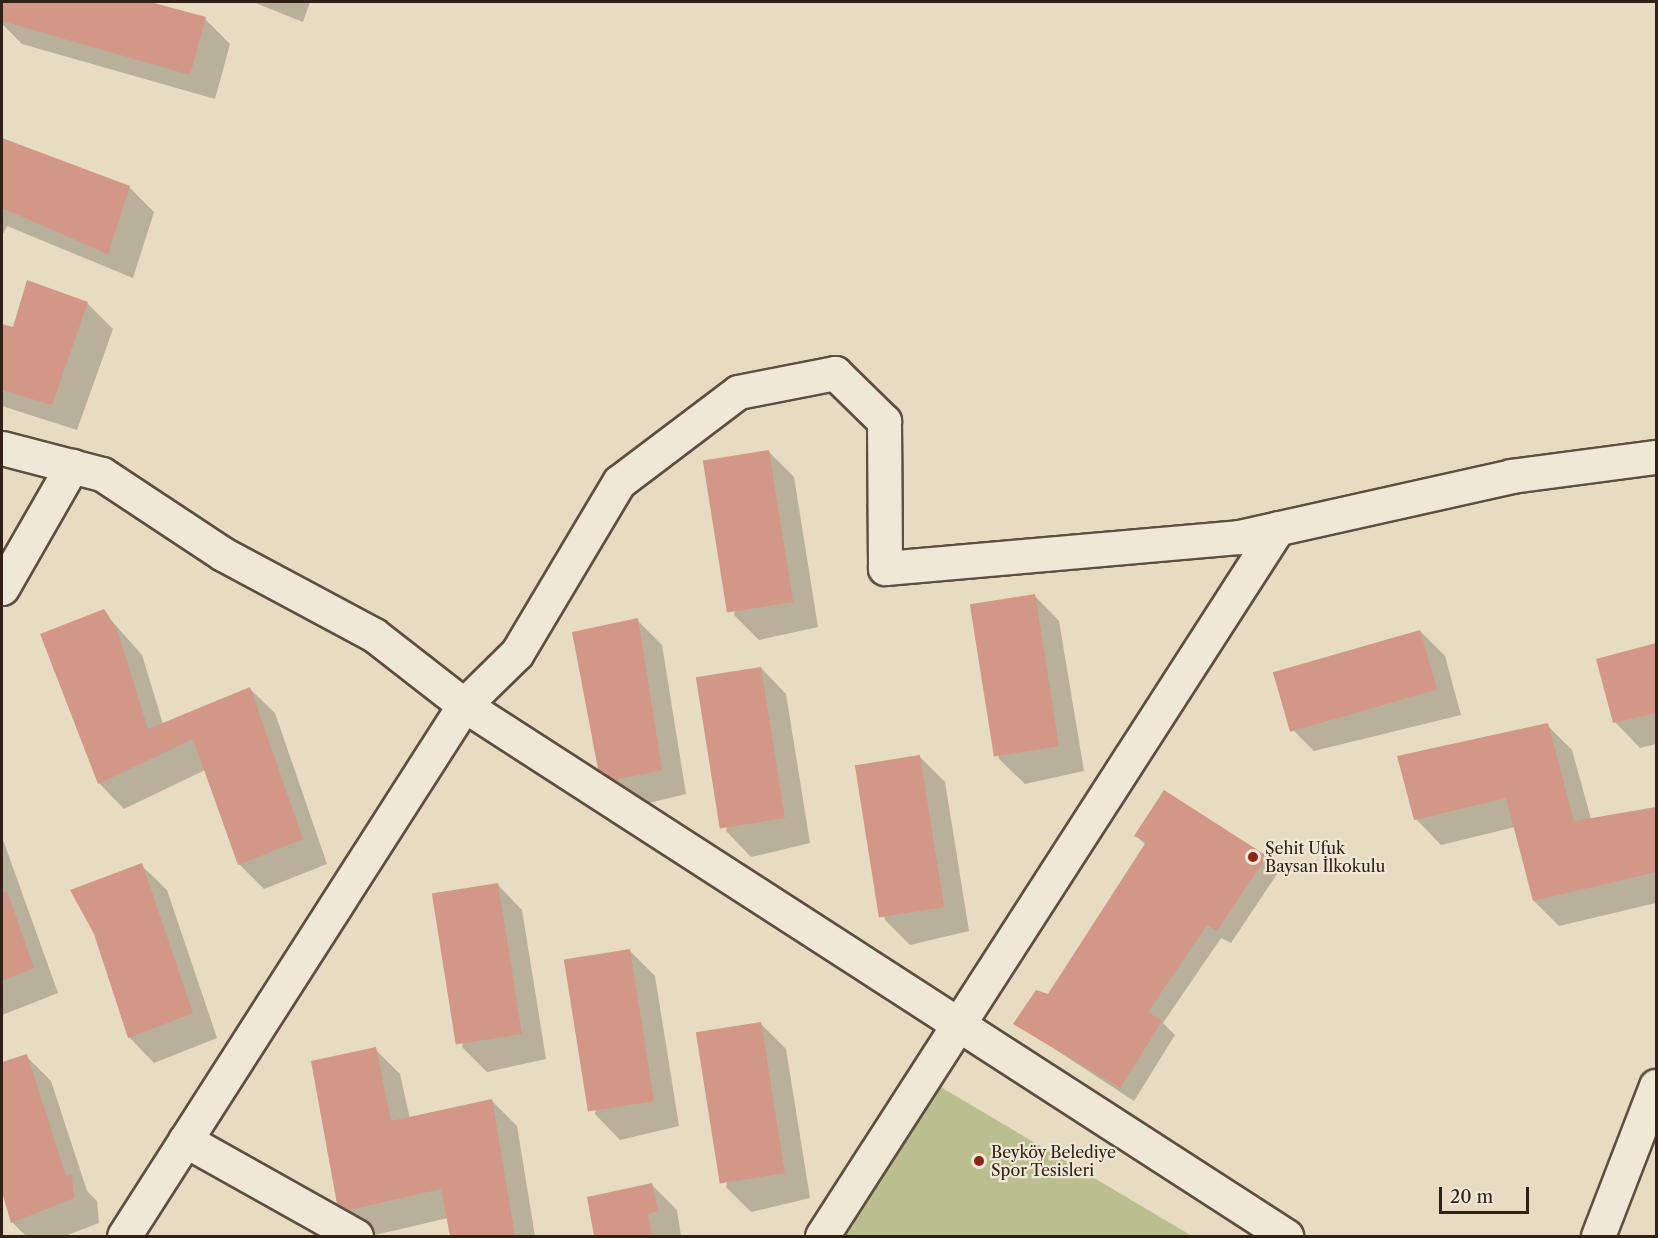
<!DOCTYPE html>
<html>
<head>
<meta charset="utf-8">
<style>
	body { margin:0 }
	#map { position:relative; width:1658px; height:1238px; overflow:hidden; background:#e7dcc2; font-family:"Libre Caslon Text",serif }
	div>[style] { position:absolute }
	[style*='--x'] { left:calc(var(--x)*1px); top:calc(var(--y)*1px); width:calc(var(--w)*1px); rotate:calc(var(--a)*1deg) }
	.green>* { inset:0; background:#bbbf8f }
	.shadow>* { inset:0; background:#0003 }
	.building>* { inset:0; background:#d29787; transform-origin:0 0 }
	.roads { filter:drop-shadow(2px 0 #5e4f41) drop-shadow(-2px 0 #5e4f41) drop-shadow(0 2px #5e4f41) drop-shadow(0 -2px #5e4f41) }
	.minor>* { height:33px; margin:-16.5px; padding:0 16.5px; transform-origin:16.5px; border-radius:16.5px; background:#efe8d7 }
	.dots>* { width:16px; height:16px; translate:-50% -50%; box-sizing:border-box; border:3px solid #efe8d7; border-radius:50% }
	span { translate:-50% -50%; white-space:nowrap; text-align:center; line-height:1.15; -webkit-text-stroke:4.5px #efe8d7; paint-order:stroke }
	.poi-label { font-size:16px; color:#312016 }
	.left { translate:0 -50%; text-align:left }
	.frame { position:absolute; inset:0; border:3px solid #312016; pointer-events:none }
	.scale { position:absolute; left:1439px; top:1187px; width:90px; height:27px; box-sizing:border-box; border:3px solid #312016; border-top:0; padding-left:8px; font-size:18px; line-height:21px; white-space:nowrap; color:#312016; -webkit-text-stroke:4px #efe8d7; paint-order:stroke }
</style>
</head>
<body>
<div id="map">
	<div class="green">
		<div style="clip-path:polygon(939px 1086px,1192px 1236px,845px 1236px)"></div>
	</div>
	<div class="shadow">
		<div style="clip-path:polygon(2px 2px,148px 2px,205px 19px,230px 44px,215px 99px,22px 44px,2px 24px)"></div>
		<div style="clip-path:polygon(253px 2px,310px 2px,303px 22px)"></div>
		<div style="clip-path:polygon(2px 140px,129px 187px,154px 212px,133px 278px,7px 226px,2px 236px)"></div>
		<div style="clip-path:polygon(28px 282px,88px 304px,113px 329px,77px 430px,2px 406px,2px 325px,14px 329px)"></div>
		<div style="clip-path:polygon(769px 452px,794px 477px,818px 627px,759px 640px,734px 615px)"></div>
		<div style="clip-path:polygon(1034px 595px,1059px 621px,1084px 771px,1025px 784px,999px 759px,971px 609px)"></div>
		<div style="clip-path:polygon(103px 611px,142px 655px,163px 724px,249px 688px,275px 713px,327px 864px,264px 889px,239px 864px,205px 770px,124px 809px,99px 783px,42px 635px)"></div>
		<div style="clip-path:polygon(637px 620px,662px 645px,686px 794px,641px 805px,599px 769px)"></div>
		<div style="clip-path:polygon(1420px 631px,1445px 656px,1461px 715px,1314px 751px,1288px 725px)"></div>
		<div style="clip-path:polygon(1656px 647px,1656px 744px,1640px 748px,1615px 722px,1598px 660px)"></div>
		<div style="clip-path:polygon(761px 668px,786px 694px,810px 843px,751px 857px,726px 831px)"></div>
		<div style="clip-path:polygon(1547px 725px,1572px 750px,1591px 819px,1656px 808px,1656px 903px,1559px 926px,1534px 901px,1515px 827px,1441px 845px,1416px 819px)"></div>
		<div style="clip-path:polygon(919px 756px,945px 782px,969px 931px,910px 945px,885px 920px,857px 770px)"></div>
		<div style="clip-path:polygon(1136px 836px,1266px 857px,1279px 871px,1231px 943px,1221px 938px,1163px 1023px,1175px 1035px,1134px 1101px,1015px 1023px,1048px 996px,1146px 845px)"></div>
		<div style="clip-path:polygon(2px 837px,58px 993px,2px 1015px)"></div>
		<div style="clip-path:polygon(141px 865px,167px 890px,217px 1038px,154px 1063px,129px 1037px,95px 933px)"></div>
		<div style="clip-path:polygon(497px 884px,522px 910px,546px 1059px,487px 1072px,462px 1047px)"></div>
		<div style="clip-path:polygon(630px 951px,655px 976px,679px 1126px,620px 1140px,595px 1114px)"></div>
		<div style="clip-path:polygon(761px 1024px,786px 1049px,810px 1198px,751px 1212px,726px 1187px)"></div>
		<div style="clip-path:polygon(375px 1049px,400px 1074px,410px 1119px,492px 1101px,517px 1126px,535px 1236px,452px 1236px,448px 1218px,375px 1235px,339px 1203px)"></div>
		<div style="clip-path:polygon(26px 1056px,51px 1081px,87px 1191px,97px 1201px,99px 1223px,65px 1236px,26px 1236px,12px 1222px,2px 1191px,2px 1064px)"></div>
		<div style="clip-path:polygon(652px 1185px,677px 1210px,681px 1236px,596px 1236px,589px 1199px)"></div>
	</div>
	<div class="building">
		<div style="clip-path:polygon(2px 2px,150px 2px,206px 17px,190px 75px,2px 21px)"></div>
		<div style="clip-path:polygon(2px 138px,130px 186px,108px 254px,2px 208px)"></div>
		<div style="clip-path:polygon(27px 280px,88px 302px,52px 405px,2px 390px,2px 324px,13px 327px)"></div>
		<div style="left:769px;top:450px;width:154px;height:67px;rotate:81deg"></div>
		<div style="left:1035px;top:594px;width:154px;height:66px;rotate:81deg"></div>
		<div style="clip-path:polygon(104px 609px,117px 629px,148px 729px,250px 687px,303px 839px,238px 865px,193px 739px,98px 784px,40px 634px)"></div>
		<div style="clip-path:polygon(638px 618px,662px 770px,615px 780px,598px 769px,572px 632px)"></div>
		<div style="left:1420px;top:630px;width:62px;height:153px;rotate:74deg"></div>
		<div style="clip-path:polygon(1656px 643px,1656px 713px,1613px 723px,1596px 659px)"></div>
		<div style="left:761px;top:667px;width:153px;height:66px;rotate:81deg"></div>
		<div style="clip-path:polygon(1548px 723px,1574px 821px,1656px 807px,1656px 872px,1533px 901px,1506px 798px,1414px 820px,1397px 756px)"></div>
		<div style="left:920px;top:755px;width:154px;height:66px;rotate:81deg"></div>
		<div style="clip-path:polygon(1164px 790px,1267px 856px,1217px 931px,1207px 925px,1148px 1012px,1162px 1021px,1120px 1088px,1013px 1024px,1036px 990px,1048px 994px,1146px 842px,1134px 836px)"></div>
		<div style="clip-path:polygon(142px 863px,193px 1013px,128px 1038px,94px 934px,70px 890px)"></div>
		<div style="left:498px;top:883px;width:153px;height:67px;rotate:81deg"></div>
		<div style="clip-path:polygon(7px 891px,34px 968px,2px 981px,2px 892px)"></div>
		<div style="left:630px;top:949px;width:154px;height:67px;rotate:81deg"></div>
		<div style="left:761px;top:1022px;width:153px;height:66px;rotate:81deg"></div>
		<div style="clip-path:polygon(376px 1047px,391px 1121px,492px 1099px,515px 1236px,450px 1236px,441px 1189px,349px 1210px,337px 1204px,311px 1061px)"></div>
		<div style="clip-path:polygon(27px 1054px,66px 1176px,72px 1174px,74px 1198px,11px 1223px,2px 1192px,2px 1062px)"></div>
		<div style="clip-path:polygon(652px 1183px,658px 1211px,648px 1214px,652px 1236px,594px 1236px,587px 1197px)"></div>
	</div>
	<div class="roads">
		<div class="minor">
			<div style="--x:2;--y:448;--w:103;--a:14.6"></div>
			<div style="--x:102;--y:474;--w:145;--a:33.5"></div>
			<div style="--x:223;--y:554;--w:171;--a:28.2"></div>
			<div style="--x:374;--y:635;--w:114;--a:37.9"></div>
			<div style="--x:464;--y:705;--w:74;--a:-44.5"></div>
			<div style="--x:517;--y:653;--w:199;--a:-59.2"></div>
			<div style="--x:619;--y:482;--w:149;--a:-37.1"></div>
			<div style="--x:738;--y:392;--w:99;--a:-11.1"></div>
			<div style="--x:835;--y:373;--w:69;--a:44.4"></div>
			<div style="--x:884;--y:421;--w:147;--a:89.6"></div>
			<div style="--x:885;--y:568;--w:355;--a:-5"></div>
			<div style="--x:1239;--y:537;--w:279;--a:-12.6"></div>
			<div style="--x:1511;--y:476;--w:146;--a:-7.5"></div>
			<div style="--x:2;--y:588;--w:141;--a:-60.2"></div>
			<div style="--x:185;--y:1140;--w:196;--a:29.3"></div>
			<div style="--x:124;--y:1236;--w:631;--a:-57.37"></div>
			<div style="--x:464;--y:705;--w:979;--a:32.86"></div>
			<div style="--x:822;--y:1236;--w:842;--a:-57.22"></div>
			<div style="--x:1598;--y:1236;--w:161;--a:-68.9"></div>
		</div>
	</div>
	<div class="dots">
		<div style="left:1253px;top:857px;background:#8f2418"></div>
		<div style="left:979px;top:1161px;background:#8f2418"></div>
	</div>
	<div class="poi-label">
		<span class="left" style="left:1265px;top:857px">Şehit Ufuk<br>Baysan İlkokulu</span>
		<span class="left" style="left:991px;top:1161px">Beyköy Belediye<br>Spor Tesisleri</span>
	</div>
	<div class="frame"></div>
	<div class="scale">20 m</div>
</div>
</body>
</html>
